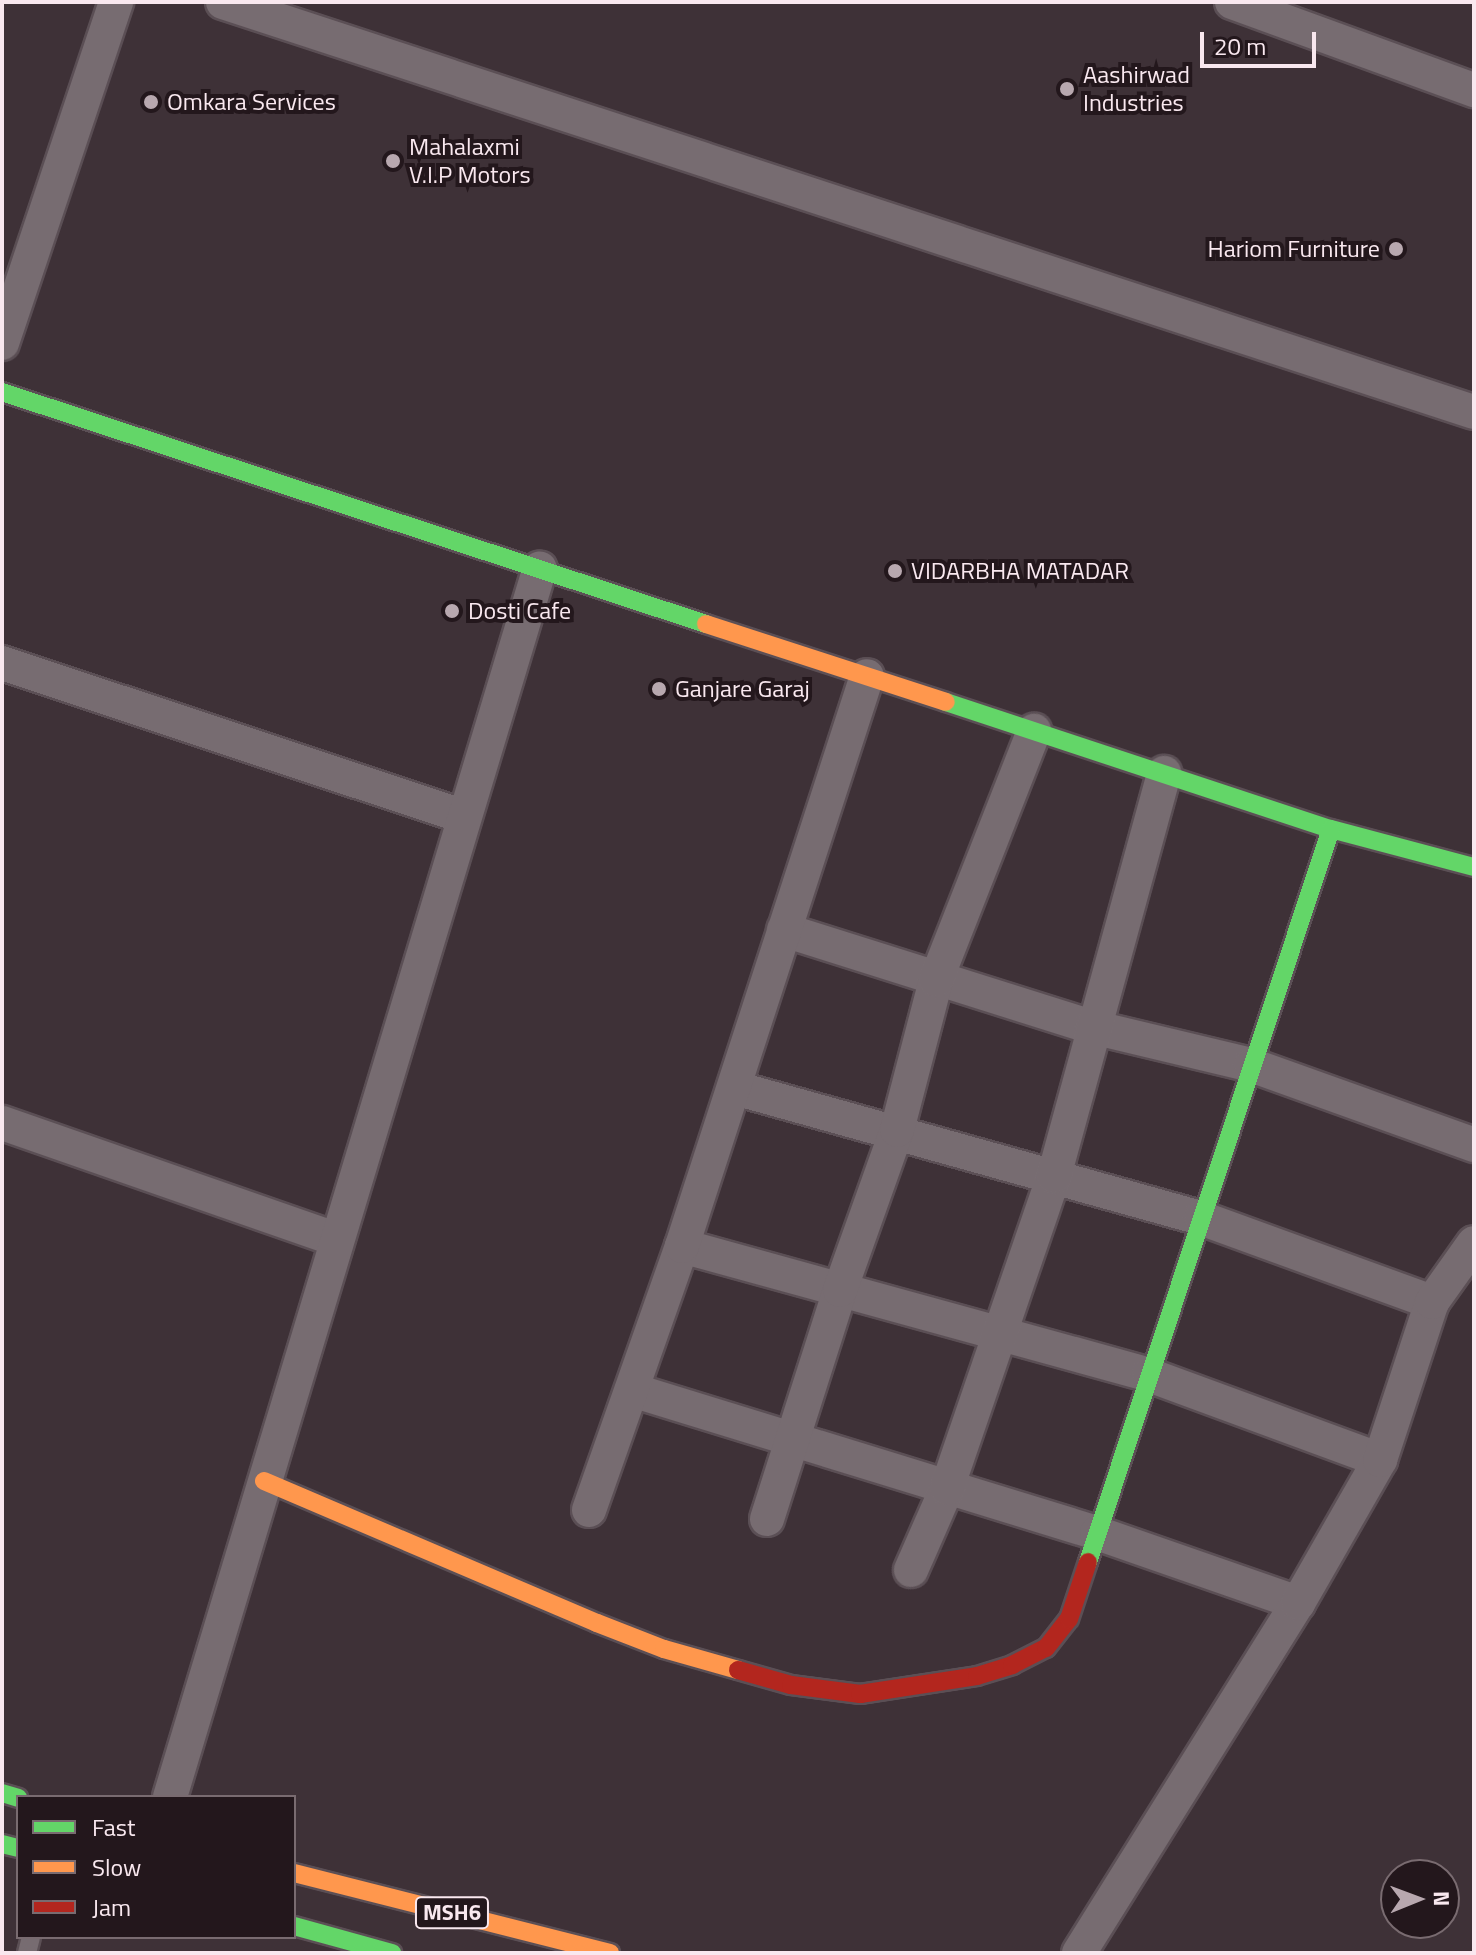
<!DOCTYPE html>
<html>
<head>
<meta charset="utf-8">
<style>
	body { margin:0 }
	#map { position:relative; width:1476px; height:1955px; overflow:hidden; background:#3e3137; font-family:"Titillium Web",sans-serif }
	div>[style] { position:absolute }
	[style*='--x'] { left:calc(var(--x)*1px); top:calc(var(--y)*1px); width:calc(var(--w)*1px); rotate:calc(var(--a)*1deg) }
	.roads { filter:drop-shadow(2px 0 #5b4f55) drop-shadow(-2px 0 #5b4f55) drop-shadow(0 2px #5b4f55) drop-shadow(0 -2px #5b4f55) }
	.lane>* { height:18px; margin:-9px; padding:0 9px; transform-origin:9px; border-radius:9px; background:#776c71 }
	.street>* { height:34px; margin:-17px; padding:0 17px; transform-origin:17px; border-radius:17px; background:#776c71 }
	.fast>* { height:18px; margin:-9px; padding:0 9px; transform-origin:9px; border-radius:9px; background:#63d668 }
	.slow>* { height:18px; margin:-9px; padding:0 9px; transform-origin:9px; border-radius:9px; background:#ff974d }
	.jam>* { height:18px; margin:-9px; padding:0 9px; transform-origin:9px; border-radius:9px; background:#b3261e }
	.dots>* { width:22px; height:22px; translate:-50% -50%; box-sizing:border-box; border:4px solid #23171c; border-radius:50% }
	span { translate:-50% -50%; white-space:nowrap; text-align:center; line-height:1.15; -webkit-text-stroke:8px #23171c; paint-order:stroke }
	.shield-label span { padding:2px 6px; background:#23171c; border:2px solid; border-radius:6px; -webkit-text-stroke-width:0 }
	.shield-label { font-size:22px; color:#f9e8ef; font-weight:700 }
	.poi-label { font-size:24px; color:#f9e8ef }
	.left { translate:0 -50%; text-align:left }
	.right { translate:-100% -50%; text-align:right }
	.frame { position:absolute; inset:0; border:4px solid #f9e8ef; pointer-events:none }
	.legend { position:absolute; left:16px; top:1795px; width:280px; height:144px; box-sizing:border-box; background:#23171c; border:2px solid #796b70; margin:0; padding:10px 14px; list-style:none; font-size:24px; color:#f9e8ef }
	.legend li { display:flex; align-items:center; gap:16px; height:40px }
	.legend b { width:40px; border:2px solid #796b70 }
	.north { position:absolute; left:1380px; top:1859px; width:80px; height:80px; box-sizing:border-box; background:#23171c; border:2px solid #796b70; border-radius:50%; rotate:89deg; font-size:22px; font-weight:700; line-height:32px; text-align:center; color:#f9e8ef }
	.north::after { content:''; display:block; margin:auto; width:28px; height:36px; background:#b8a8af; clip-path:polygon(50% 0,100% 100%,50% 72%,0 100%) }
	.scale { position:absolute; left:1200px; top:32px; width:116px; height:36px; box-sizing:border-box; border:4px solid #f9e8ef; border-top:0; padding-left:10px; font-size:24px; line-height:28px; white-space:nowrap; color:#f9e8ef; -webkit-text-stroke:6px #23171c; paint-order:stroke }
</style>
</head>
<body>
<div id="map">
	<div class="roads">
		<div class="lane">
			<div style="--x:27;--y:1953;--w:16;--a:-76"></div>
		</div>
		<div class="street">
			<div style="--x:223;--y:2;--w:1316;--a:18.15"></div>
			<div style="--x:1232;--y:2;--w:258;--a:20"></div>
			<div style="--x:2;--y:343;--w:360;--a:-71.5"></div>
			<div style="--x:2;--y:663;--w:487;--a:18.4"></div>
			<div style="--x:784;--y:930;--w:323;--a:17.5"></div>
			<div style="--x:1092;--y:1027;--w:163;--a:13.4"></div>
			<div style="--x:1251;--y:1065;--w:237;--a:19.7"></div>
			<div style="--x:735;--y:1088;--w:484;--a:15.6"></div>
			<div style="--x:1201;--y:1218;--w:246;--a:20"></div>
			<div style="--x:2;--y:1123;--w:354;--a:19.2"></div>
			<div style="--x:682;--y:1246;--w:484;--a:15.4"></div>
			<div style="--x:1149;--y:1375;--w:246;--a:20.2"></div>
			<div style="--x:632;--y:1390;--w:486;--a:17.1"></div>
			<div style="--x:1097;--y:1533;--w:213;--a:19.2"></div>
			<div style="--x:589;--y:1510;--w:280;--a:-70.6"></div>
			<div style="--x:682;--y:1246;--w:599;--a:-72.02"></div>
			<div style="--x:767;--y:1519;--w:240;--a:-72.3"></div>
			<div style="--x:840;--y:1290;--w:170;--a:-70.4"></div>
			<div style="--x:897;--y:1130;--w:155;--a:-75.4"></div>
			<div style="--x:936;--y:980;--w:268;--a:-68.5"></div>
			<div style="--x:911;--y:1570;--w:90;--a:-66.3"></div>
			<div style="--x:947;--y:1488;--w:330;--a:-71.1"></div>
			<div style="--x:1054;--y:1176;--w:418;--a:-74.7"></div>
			<div style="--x:170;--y:1797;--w:1283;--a:-73.25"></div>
			<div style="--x:1079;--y:1953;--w:413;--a:-58"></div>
			<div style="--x:1298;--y:1603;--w:165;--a:-60.2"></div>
			<div style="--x:1380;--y:1460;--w:166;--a:-71.8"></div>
			<div style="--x:1432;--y:1302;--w:72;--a:-54.6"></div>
		</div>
		<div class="fast">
			<div style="--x:2;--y:392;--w:741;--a:18.24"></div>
			<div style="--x:946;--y:702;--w:405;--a:18.3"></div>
			<div style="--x:1331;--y:829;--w:148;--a:14.9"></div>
			<div style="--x:1088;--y:1562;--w:772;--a:-71.66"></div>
			<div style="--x:2;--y:1793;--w:17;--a:17"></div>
			<div style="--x:2;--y:1844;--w:16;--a:14"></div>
			<div style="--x:294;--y:1926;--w:102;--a:15.4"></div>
		</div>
		<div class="slow">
			<div style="--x:706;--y:624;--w:252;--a:18"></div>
			<div style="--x:264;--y:1481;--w:362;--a:23.1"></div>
			<div style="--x:597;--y:1623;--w:72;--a:21.2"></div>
			<div style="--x:664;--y:1649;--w:77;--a:15.8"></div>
			<div style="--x:294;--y:1873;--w:326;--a:14.2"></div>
		</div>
		<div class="jam">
			<div style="--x:738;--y:1670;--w:55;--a:15.8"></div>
			<div style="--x:791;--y:1685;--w:70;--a:7.4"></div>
			<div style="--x:860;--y:1694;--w:118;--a:-8.7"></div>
			<div style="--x:977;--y:1676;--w:37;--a:-17"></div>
			<div style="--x:1012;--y:1665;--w:38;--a:-27"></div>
			<div style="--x:1046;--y:1648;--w:37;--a:-52"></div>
			<div style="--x:1069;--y:1619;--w:60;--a:-71.6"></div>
		</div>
	</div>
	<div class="dots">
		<div style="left:1067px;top:89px;background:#b8a8af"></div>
		<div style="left:151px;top:102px;background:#b8a8af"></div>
		<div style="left:393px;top:161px;background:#b8a8af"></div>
		<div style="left:1396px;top:249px;background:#b8a8af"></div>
		<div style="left:895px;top:571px;background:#b8a8af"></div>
		<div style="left:452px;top:611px;background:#b8a8af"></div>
		<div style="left:659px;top:689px;background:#b8a8af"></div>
	</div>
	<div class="shield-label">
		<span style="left:452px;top:1913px">MSH6</span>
	</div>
	<div class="poi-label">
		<span class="left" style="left:1083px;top:89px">Aashirwad<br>Industries</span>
		<span class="left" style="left:167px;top:102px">Omkara Services</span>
		<span class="left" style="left:409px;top:161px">Mahalaxmi<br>V.I.P Motors</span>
		<span class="right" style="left:1380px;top:249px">Hariom Furniture</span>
		<span class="left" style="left:911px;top:571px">VIDARBHA MATADAR</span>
		<span class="left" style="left:468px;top:611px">Dosti Cafe</span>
		<span class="left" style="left:675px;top:689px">Ganjare Garaj</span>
	</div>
	<div class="frame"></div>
	<ul class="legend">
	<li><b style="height:10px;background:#63d668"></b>Fast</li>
	<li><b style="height:10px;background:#ff974d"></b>Slow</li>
	<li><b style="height:10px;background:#b3261e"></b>Jam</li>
	</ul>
	<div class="north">N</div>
	<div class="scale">20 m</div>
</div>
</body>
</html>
